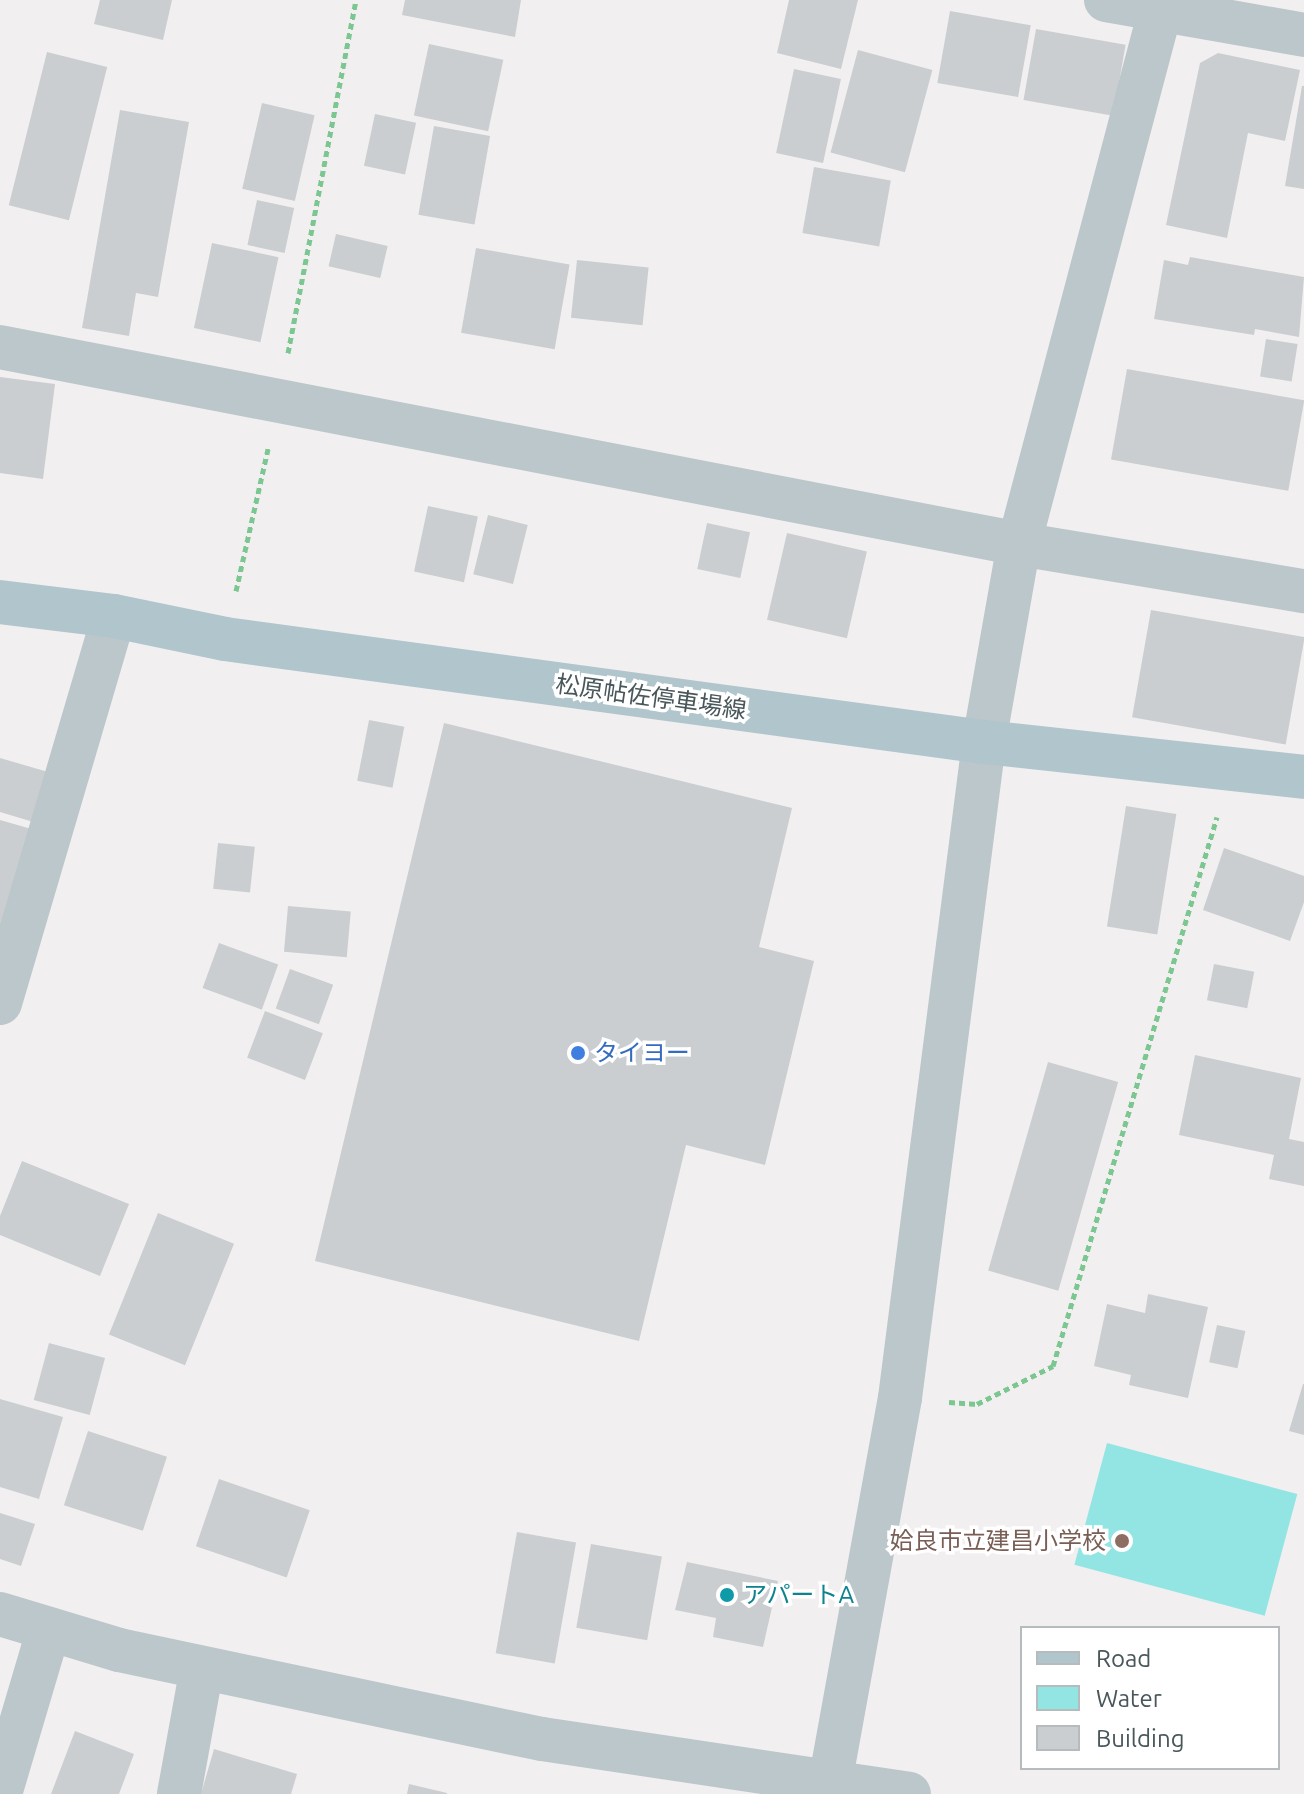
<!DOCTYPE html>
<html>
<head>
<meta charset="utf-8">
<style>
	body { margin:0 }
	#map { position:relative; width:1304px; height:1794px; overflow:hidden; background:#f2eff0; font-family:Ubuntu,"Noto Sans JP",sans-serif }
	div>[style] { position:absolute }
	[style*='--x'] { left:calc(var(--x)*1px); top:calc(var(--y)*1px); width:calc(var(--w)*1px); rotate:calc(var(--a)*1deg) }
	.water>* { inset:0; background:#92e5e3; transform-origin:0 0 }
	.building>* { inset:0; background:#caced0; transform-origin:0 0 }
	.path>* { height:5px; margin-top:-2.5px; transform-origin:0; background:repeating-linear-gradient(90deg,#7cc791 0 6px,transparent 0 10px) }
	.minor>* { height:44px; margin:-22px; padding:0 22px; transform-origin:22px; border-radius:22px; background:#bcc7cb }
	.major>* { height:44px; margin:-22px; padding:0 22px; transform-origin:22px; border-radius:22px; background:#b1c5cc }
	.dots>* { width:22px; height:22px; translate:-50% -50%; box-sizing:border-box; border:4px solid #fff; border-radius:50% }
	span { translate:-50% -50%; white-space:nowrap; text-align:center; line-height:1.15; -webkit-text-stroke:7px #fff; paint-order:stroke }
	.street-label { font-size:24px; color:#49575b }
	.shop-label { font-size:24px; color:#366cbe }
	.left { translate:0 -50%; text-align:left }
	.education-label { font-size:24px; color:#785e54 }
	.right { translate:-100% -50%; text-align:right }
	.culture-label { font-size:24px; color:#0d838f }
	.legend { position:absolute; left:1020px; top:1626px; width:260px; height:144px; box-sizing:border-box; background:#fff; border:2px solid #b6bcbd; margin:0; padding:10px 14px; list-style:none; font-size:24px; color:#49575b }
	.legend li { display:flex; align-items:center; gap:16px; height:40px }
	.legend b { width:40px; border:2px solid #b6bcbd }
</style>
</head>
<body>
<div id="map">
	<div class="water">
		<div style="left:1107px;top:1443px;width:197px;height:126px;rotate:15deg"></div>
	</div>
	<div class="building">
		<div style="clip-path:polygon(100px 0,172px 0,163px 40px,94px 24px)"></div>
		<div style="clip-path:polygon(405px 0,521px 0,515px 37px,402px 15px)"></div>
		<div style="clip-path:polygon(789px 0,858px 0,841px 69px,777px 53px)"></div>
		<div style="left:950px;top:11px;width:82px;height:73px;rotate:10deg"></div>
		<div style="left:1036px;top:29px;width:91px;height:72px;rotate:10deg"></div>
		<div style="left:429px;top:44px;width:76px;height:73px;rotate:12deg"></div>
		<div style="left:858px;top:50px;width:77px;height:106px;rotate:15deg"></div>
		<div style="left:47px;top:52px;width:62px;height:158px;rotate:14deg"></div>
		<div style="clip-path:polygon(1218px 53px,1300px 70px,1285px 141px,1248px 133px,1227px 238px,1166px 225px,1200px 63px)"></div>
		<div style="left:794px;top:69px;width:48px;height:86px;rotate:12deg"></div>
		<div style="clip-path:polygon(1302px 86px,1304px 86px,1304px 189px,1285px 186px)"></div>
		<div style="left:262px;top:103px;width:54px;height:88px;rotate:13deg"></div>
		<div style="clip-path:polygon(120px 110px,189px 122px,158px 297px,136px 293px,129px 336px,82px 328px)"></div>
		<div style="left:375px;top:114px;width:42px;height:53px;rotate:12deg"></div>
		<div style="left:434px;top:126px;width:57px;height:90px;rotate:10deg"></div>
		<div style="left:814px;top:167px;width:78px;height:67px;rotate:10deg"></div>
		<div style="left:257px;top:200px;width:38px;height:46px;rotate:12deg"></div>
		<div style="left:336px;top:234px;width:53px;height:33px;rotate:13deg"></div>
		<div style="left:212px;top:243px;width:68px;height:87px;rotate:12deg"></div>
		<div style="left:476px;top:248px;width:95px;height:86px;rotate:10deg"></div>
		<div style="clip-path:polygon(1190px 257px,1304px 277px,1299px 337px,1255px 329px,1254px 335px,1154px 319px,1164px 260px,1188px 265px)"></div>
		<div style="left:577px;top:260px;width:72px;height:58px;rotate:6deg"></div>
		<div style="left:1266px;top:339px;width:32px;height:38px;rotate:9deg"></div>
		<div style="left:1127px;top:369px;width:180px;height:92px;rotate:10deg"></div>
		<div style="clip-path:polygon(0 377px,55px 384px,43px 479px,0 473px)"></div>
		<div style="left:428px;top:506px;width:51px;height:67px;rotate:12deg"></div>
		<div style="left:488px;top:515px;width:41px;height:61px;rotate:14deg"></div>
		<div style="left:707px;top:523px;width:44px;height:47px;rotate:12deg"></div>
		<div style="left:787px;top:533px;width:82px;height:89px;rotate:13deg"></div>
		<div style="left:1151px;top:610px;width:156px;height:109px;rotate:10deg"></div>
		<div style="left:369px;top:720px;width:36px;height:62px;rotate:11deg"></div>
		<div style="clip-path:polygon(444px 723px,792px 808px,759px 947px,814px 961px,765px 1165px,686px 1145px,639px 1341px,315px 1261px)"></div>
		<div style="clip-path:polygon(0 758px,55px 774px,40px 824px,0 812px)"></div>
		<div style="left:1126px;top:806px;width:51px;height:122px;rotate:9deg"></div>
		<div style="clip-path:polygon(0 820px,35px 830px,0 932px)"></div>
		<div style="left:218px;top:843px;width:37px;height:46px;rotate:6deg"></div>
		<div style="clip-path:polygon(1224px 848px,1304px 876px,1304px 902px,1290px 941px,1203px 910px)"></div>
		<div style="left:288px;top:906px;width:63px;height:46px;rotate:5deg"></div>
		<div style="left:219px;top:943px;width:63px;height:48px;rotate:20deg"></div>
		<div style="left:1214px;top:964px;width:41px;height:37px;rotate:11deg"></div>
		<div style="left:290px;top:969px;width:46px;height:42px;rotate:20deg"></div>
		<div style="left:265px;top:1011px;width:62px;height:50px;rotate:21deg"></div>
		<div style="clip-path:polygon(1195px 1055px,1301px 1078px,1289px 1139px,1304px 1142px,1304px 1186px,1269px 1179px,1274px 1155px,1179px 1135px)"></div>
		<div style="left:1048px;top:1062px;width:73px;height:217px;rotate:16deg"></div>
		<div style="clip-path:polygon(22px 1161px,129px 1204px,100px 1276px,0 1235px,0 1216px)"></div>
		<div style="left:158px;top:1213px;width:82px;height:131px;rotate:22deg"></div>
		<div style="clip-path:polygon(1148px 1294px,1208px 1307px,1188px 1398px,1129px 1385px,1131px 1375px,1094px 1366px,1107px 1304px,1145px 1313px)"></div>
		<div style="left:1217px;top:1325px;width:29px;height:38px;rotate:12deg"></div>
		<div style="left:49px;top:1343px;width:58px;height:59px;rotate:15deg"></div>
		<div style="clip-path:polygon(1303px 1384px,1304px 1384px,1304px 1435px,1289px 1431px)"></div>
		<div style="clip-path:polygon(0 1399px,63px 1417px,39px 1499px,0 1487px)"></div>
		<div style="left:88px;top:1431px;width:83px;height:78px;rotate:18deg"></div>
		<div style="left:219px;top:1479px;width:96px;height:71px;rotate:19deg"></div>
		<div style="clip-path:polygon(0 1513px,35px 1524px,21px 1566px,0 1559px)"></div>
		<div style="left:517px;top:1532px;width:60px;height:123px;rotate:10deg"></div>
		<div style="left:591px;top:1544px;width:72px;height:85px;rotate:10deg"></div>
		<div style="clip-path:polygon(687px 1562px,778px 1581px,763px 1647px,713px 1637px,716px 1618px,675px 1610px)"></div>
		<div style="clip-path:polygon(75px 1731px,134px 1754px,119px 1794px,51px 1794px)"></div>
		<div style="clip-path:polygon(214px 1749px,297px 1774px,291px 1794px,201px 1794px)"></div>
		<div style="clip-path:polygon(409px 1784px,447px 1793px,447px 1794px,407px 1794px)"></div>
	</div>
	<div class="path">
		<div style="--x:288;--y:353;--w:359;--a:-79.1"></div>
		<div style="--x:236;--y:591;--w:146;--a:-77.3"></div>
		<div style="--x:949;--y:1402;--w:28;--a:4"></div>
		<div style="--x:977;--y:1404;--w:85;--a:-26.6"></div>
		<div style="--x:1053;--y:1366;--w:573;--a:-73.37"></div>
	</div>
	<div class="minor">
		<div style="--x:1106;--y:0;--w:201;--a:10"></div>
		<div style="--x:0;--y:347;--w:1038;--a:10.94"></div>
		<div style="--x:1019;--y:544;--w:289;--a:9.4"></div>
		<div style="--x:0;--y:1003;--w:403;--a:-73.6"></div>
		<div style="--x:0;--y:1614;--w:124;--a:16.8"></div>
		<div style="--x:119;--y:1650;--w:432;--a:11.9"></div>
		<div style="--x:542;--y:1739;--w:371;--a:8.5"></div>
		<div style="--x:0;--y:1794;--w:172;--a:-73.5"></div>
		<div style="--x:179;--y:1794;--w:128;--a:-79.7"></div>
		<div style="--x:828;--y:1794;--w:402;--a:-79.7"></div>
		<div style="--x:900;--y:1398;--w:661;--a:-82.7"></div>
		<div style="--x:984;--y:742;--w:201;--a:-80"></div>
		<div style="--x:1019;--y:544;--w:563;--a:-75.17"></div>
	</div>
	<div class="major">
		<div style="--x:0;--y:602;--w:115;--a:7"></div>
		<div style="--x:114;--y:616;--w:113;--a:11.7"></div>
		<div style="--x:225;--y:639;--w:766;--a:7.73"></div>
		<div style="--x:984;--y:742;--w:322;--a:6.2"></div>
	</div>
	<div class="dots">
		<div style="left:578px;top:1053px;background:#3f7fe0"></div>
		<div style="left:1122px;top:1541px;background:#8d6e63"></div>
		<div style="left:727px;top:1595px;background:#0f9aa8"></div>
	</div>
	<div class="street-label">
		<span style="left:651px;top:697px;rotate:8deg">松原帖佐停車場線</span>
	</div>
	<div class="shop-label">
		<span class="left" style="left:594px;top:1053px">タイヨー</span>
	</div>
	<div class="education-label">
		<span class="right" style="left:1106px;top:1541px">姶良市立建昌小学校</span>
	</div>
	<div class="culture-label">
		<span class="left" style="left:743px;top:1595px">アパートA</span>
	</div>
	<ul class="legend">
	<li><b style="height:10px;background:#b1c5cc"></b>Road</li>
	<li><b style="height:22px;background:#92e5e3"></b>Water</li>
	<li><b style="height:22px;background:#caced0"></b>Building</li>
	</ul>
</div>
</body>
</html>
